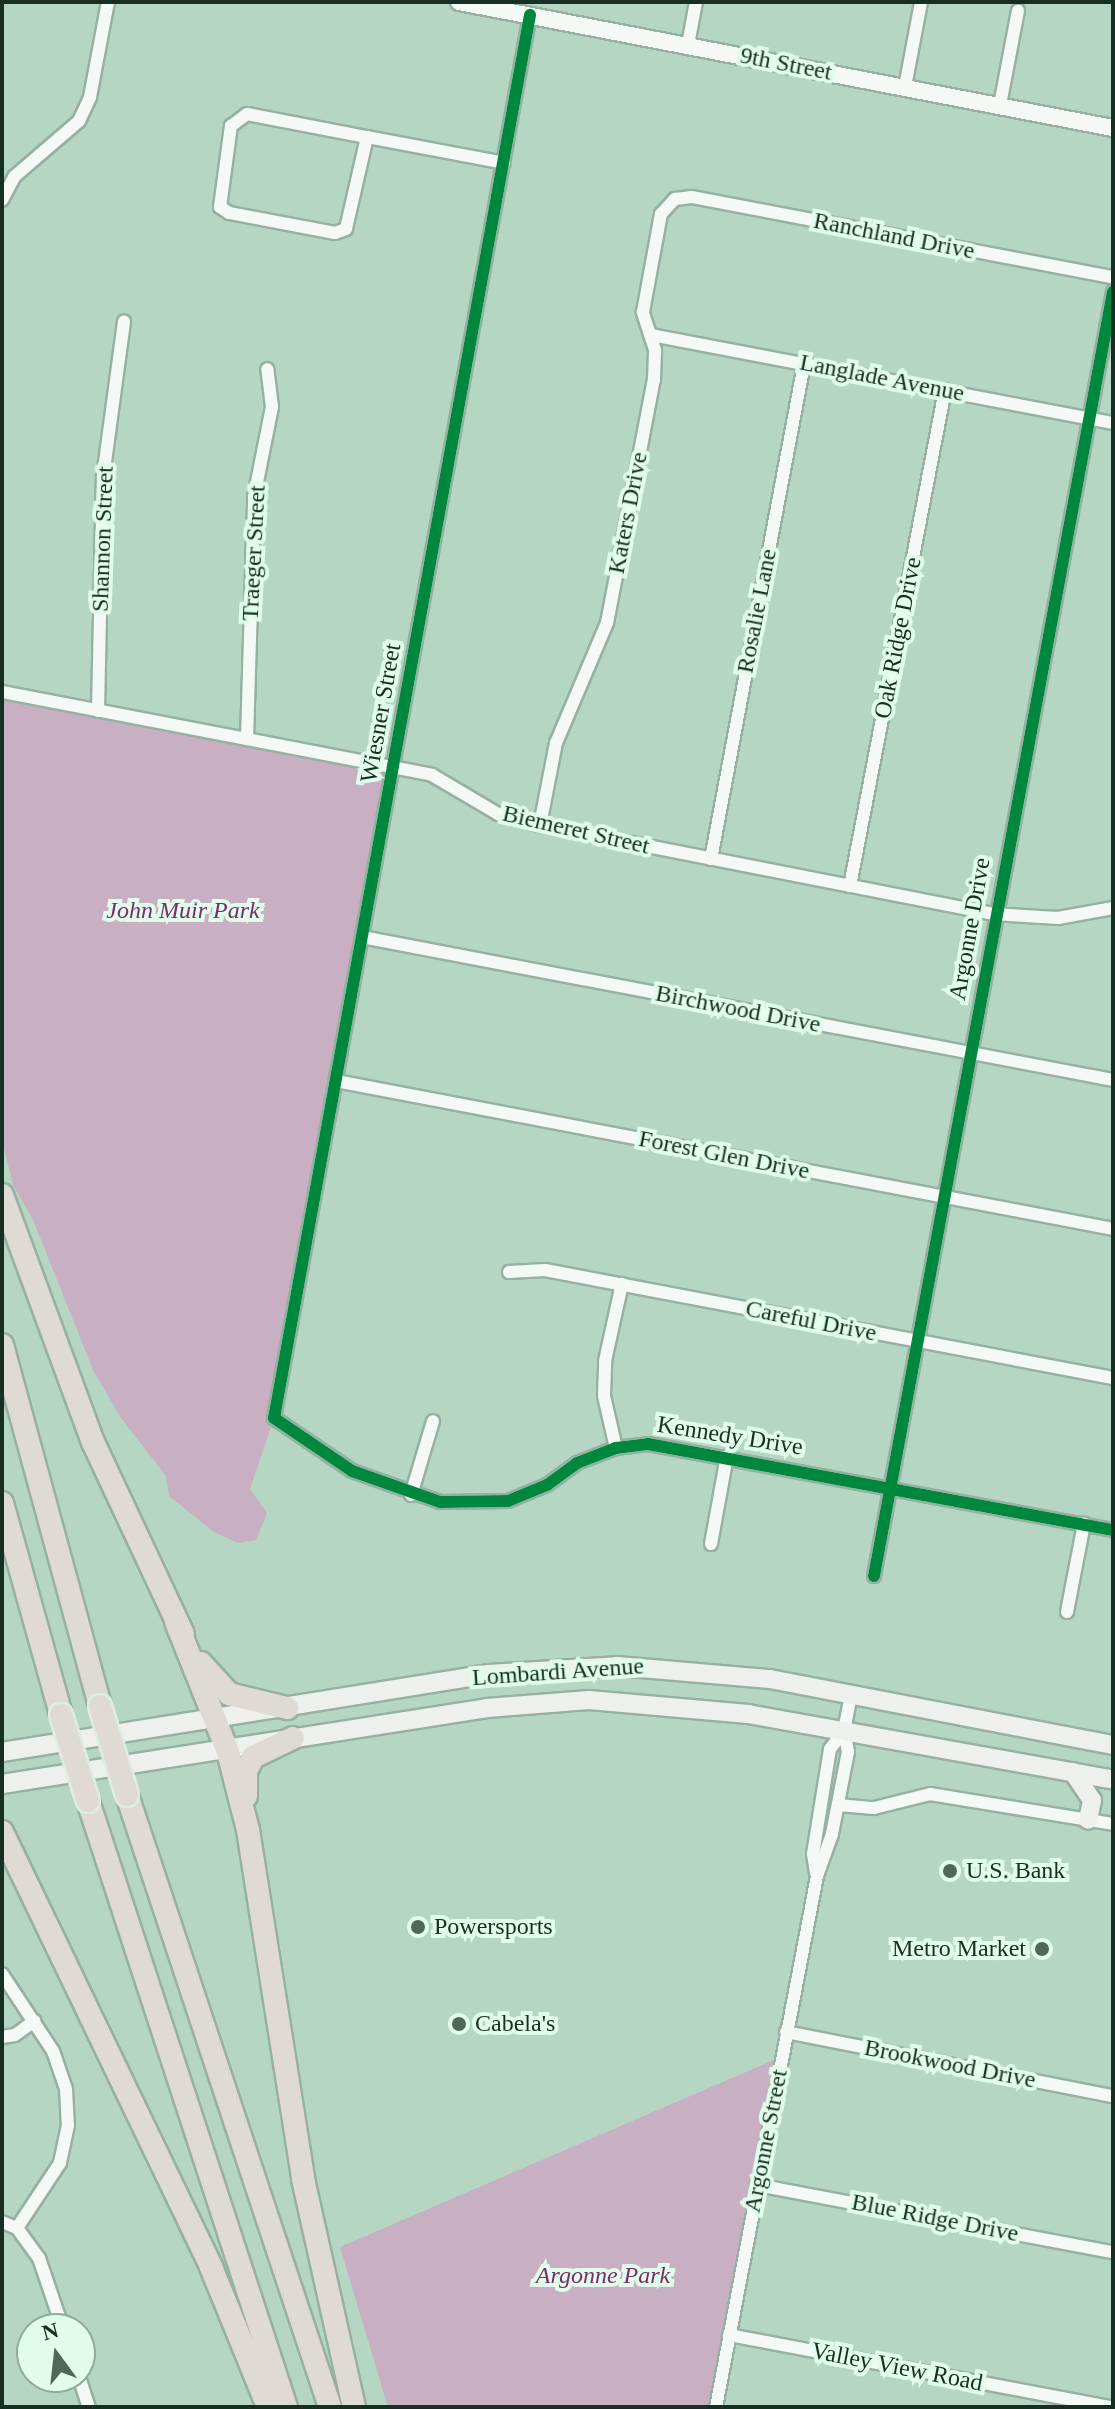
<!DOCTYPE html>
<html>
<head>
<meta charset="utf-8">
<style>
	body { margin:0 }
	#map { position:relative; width:1115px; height:2409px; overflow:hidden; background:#b5d6c3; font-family:Georgia,serif }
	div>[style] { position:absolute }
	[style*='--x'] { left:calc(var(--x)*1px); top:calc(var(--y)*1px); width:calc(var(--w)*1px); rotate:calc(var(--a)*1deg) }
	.green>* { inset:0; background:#c8b0c2 }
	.roads { filter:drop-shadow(2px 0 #96b0a1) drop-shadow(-2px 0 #96b0a1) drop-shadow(0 2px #96b0a1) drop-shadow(0 -2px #96b0a1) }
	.minor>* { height:12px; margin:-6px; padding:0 6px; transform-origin:6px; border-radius:6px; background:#f4f9f6 }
	.tertiary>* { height:16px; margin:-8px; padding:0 8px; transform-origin:8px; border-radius:8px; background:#f4f9f6 }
	.secondary>* { height:18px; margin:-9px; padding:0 9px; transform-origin:9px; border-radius:9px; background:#eef0ec }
	.motorway>* { height:22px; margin:-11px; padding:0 11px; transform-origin:11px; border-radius:11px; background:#e0dad4 }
	.bridges { filter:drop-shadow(2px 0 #deede4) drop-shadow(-2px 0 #deede4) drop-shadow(0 2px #deede4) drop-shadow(0 -2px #deede4) }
	.motorway-bridge>* { height:22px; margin:-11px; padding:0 11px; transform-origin:11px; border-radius:11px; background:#e0dad4 }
	.cycleway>* { height:12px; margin:-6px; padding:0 6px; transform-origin:6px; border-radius:6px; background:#00873e }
	.dots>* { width:22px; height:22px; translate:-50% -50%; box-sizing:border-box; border:4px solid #e0fdeb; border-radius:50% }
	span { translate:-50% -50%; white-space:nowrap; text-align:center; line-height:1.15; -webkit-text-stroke:8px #e0fdeb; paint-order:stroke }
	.street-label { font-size:24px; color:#172f22 }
	.park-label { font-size:24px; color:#7f2a69; font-style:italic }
	.poi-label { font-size:24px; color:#172f22 }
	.left { translate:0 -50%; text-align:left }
	.right { translate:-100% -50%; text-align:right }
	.frame { position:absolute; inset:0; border:4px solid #172f22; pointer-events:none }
	.north { position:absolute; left:16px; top:2313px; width:80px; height:80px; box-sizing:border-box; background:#e0fdeb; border:2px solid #90ab9b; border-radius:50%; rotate:345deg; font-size:22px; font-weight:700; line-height:32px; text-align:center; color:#172f22 }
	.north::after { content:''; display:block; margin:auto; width:28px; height:36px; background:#4e695a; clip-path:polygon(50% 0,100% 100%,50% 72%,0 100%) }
</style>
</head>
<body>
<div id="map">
	<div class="green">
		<div style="clip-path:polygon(2px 684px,394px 767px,274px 1418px,250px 1489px,267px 1513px,256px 1540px,238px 1543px,214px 1532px,169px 1496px,166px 1476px,121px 1418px,93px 1370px,33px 1220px,13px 1185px,2px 1141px)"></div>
		<div style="clip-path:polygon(781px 2057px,711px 2407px,388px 2407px,340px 2247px)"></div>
	</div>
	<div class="roads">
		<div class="minor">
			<div style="--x:530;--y:15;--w:1426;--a:100.34"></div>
			<div style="--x:274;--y:1418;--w:94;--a:34.2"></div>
			<div style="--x:352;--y:1471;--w:93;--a:19.4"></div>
			<div style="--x:440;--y:1502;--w:68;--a:-0.8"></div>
			<div style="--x:508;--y:1501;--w:42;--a:-22.3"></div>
			<div style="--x:547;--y:1485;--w:37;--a:-36"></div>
			<div style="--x:577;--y:1463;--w:42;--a:-21"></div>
			<div style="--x:616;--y:1448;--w:32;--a:-7"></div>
			<div style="--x:648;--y:1444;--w:473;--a:10.5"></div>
			<div style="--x:688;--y:45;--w:44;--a:-79.5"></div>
			<div style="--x:905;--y:87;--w:86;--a:-79.3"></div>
			<div style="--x:1000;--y:105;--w:96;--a:-79.2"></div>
			<div style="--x:367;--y:137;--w:94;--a:102.9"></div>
			<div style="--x:346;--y:229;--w:12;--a:160"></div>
			<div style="--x:335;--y:233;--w:108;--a:-169.3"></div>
			<div style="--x:229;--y:213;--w:11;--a:-146"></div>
			<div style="--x:220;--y:207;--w:82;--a:-82.3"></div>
			<div style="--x:231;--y:126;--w:20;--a:-37"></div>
			<div style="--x:247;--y:114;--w:122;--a:10.9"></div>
			<div style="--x:367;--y:137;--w:139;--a:10.7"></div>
			<div style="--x:2;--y:200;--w:27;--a:-62"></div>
			<div style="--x:15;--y:176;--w:84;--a:-40.7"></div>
			<div style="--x:79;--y:121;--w:26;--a:-65"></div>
			<div style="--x:90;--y:97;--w:97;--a:-79.3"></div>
			<div style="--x:651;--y:335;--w:470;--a:10.8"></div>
			<div style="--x:2;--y:692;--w:438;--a:10.9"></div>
			<div style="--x:432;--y:775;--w:77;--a:30.6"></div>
			<div style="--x:498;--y:814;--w:43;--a:14.7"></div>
			<div style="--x:540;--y:825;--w:463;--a:11.1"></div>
			<div style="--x:994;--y:914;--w:64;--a:3.6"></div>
			<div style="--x:1058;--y:918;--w:56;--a:-10.3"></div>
			<div style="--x:98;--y:711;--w:234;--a:-88.8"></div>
			<div style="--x:103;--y:477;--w:157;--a:-82.3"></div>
			<div style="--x:247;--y:739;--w:242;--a:-88.3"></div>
			<div style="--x:254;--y:497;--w:92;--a:-78.7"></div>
			<div style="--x:272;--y:407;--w:38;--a:-97"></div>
			<div style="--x:540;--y:825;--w:84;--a:-79"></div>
			<div style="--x:556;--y:743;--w:130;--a:-67"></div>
			<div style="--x:607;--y:623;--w:248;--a:-79.1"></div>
			<div style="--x:654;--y:380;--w:30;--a:-88"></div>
			<div style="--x:655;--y:350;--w:40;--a:-108"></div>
			<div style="--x:643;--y:312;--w:100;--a:-79.6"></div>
			<div style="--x:661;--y:214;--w:21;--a:-47"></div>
			<div style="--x:675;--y:199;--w:17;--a:-7"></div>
			<div style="--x:692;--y:197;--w:429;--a:10.8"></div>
			<div style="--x:711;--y:859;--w:504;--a:-79.36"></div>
			<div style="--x:850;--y:886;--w:505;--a:-79.16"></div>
			<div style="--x:362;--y:937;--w:764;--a:10.78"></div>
			<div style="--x:336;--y:1081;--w:791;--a:10.78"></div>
			<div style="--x:509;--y:1272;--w:36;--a:-3"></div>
			<div style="--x:545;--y:1270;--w:578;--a:10.77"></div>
			<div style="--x:616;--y:1448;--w:53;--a:-103"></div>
			<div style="--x:604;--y:1396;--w:35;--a:-88"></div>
			<div style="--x:605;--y:1361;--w:79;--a:-77.6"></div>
			<div style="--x:411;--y:1495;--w:77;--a:-73.4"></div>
			<div style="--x:711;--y:1544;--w:89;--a:-79.7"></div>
			<div style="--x:874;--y:1576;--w:1306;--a:-79.46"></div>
			<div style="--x:1067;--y:1612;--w:90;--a:-79.1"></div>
			<div style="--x:838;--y:1805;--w:36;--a:5"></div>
			<div style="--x:874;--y:1808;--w:58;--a:-14"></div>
			<div style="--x:930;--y:1794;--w:185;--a:9.3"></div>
			<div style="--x:816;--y:1873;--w:19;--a:-99"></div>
			<div style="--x:813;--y:1854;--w:106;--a:-80.8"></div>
			<div style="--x:830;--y:1749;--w:23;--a:-52"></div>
			<div style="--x:2;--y:1974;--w:92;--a:56.5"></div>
			<div style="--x:53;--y:2051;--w:40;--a:71.1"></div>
			<div style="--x:66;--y:2089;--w:36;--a:87"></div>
			<div style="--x:68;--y:2125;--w:39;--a:102"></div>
			<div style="--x:60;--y:2163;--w:78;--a:123.5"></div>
			<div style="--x:786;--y:2032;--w:333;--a:11.1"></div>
			<div style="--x:2;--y:2037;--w:13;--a:-9"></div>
			<div style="--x:15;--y:2035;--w:24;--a:-36"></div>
			<div style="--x:757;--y:2185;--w:362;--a:10.7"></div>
			<div style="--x:2;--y:2222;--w:16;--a:22"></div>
			<div style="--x:17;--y:2228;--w:37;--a:54"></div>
			<div style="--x:39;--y:2258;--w:75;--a:71.3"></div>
			<div style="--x:729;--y:2335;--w:389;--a:10.7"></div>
			<div style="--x:79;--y:2377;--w:32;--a:72"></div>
			<div style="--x:716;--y:2407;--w:541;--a:-79.23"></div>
			<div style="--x:817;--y:1876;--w:45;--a:-70.3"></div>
			<div style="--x:832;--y:1834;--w:84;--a:-79"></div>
			<div style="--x:848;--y:1752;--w:21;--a:-101"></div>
			<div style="--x:844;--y:1731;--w:37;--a:-79"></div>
		</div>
		<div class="tertiary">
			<div style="--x:459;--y:2;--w:666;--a:10.91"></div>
		</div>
		<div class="secondary">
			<div style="--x:2;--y:1752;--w:492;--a:-9.1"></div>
			<div style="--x:488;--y:1674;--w:129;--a:-3.5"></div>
			<div style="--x:617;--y:1666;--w:154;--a:4.9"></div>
			<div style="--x:770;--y:1679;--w:349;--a:10.9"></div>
			<div style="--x:1073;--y:1772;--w:34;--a:56"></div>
			<div style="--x:1092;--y:1800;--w:20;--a:101"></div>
			<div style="--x:2;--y:1784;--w:491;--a:-8.9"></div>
			<div style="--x:487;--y:1708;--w:102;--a:-4.5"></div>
			<div style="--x:589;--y:1700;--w:160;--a:5"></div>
			<div style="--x:748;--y:1714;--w:371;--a:10.2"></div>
		</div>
		<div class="motorway">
			<div style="--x:2;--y:1195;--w:263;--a:69.8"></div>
			<div style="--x:93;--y:1442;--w:212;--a:64.9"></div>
			<div style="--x:2;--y:1345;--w:374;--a:74.8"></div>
			<div style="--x:2;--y:1503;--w:220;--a:74.4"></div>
			<div style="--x:176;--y:1622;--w:140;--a:68.2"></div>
			<div style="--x:228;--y:1752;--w:81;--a:75.6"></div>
			<div style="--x:248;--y:1830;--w:353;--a:81"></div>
			<div style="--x:303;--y:2179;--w:234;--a:77.4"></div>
			<div style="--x:201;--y:1663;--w:42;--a:47.9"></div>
			<div style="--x:229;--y:1694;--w:60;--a:13.6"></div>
			<div style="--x:127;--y:1795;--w:645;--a:71.65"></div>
			<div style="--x:246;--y:1796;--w:25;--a:-90"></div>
			<div style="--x:246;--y:1771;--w:16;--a:-63"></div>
			<div style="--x:253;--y:1757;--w:44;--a:-25.4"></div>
			<div style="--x:88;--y:1801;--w:638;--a:71.91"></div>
			<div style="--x:2;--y:1832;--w:483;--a:64.3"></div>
			<div style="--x:211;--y:2267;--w:151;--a:67.8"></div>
		</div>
	</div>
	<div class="bridges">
		<div class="motorway-bridge">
			<div style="--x:100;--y:1706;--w:93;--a:73.1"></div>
			<div style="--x:61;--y:1715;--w:90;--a:72.6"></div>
		</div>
	</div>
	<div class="cycleway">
		<div style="--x:530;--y:15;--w:1426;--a:100.34"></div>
		<div style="--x:274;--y:1418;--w:94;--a:34.2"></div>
		<div style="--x:352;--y:1471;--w:93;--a:19.4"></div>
		<div style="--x:440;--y:1502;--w:68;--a:-0.8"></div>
		<div style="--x:508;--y:1501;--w:42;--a:-22.3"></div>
		<div style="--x:547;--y:1485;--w:37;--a:-36"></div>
		<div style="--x:577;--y:1463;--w:42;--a:-21"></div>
		<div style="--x:616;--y:1448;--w:32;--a:-7"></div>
		<div style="--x:648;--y:1444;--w:473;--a:10.5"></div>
		<div style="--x:874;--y:1576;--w:1306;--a:-79.46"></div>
	</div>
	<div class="dots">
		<div style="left:950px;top:1871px;background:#4e695a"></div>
		<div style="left:418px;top:1927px;background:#4e695a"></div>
		<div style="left:1042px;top:1949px;background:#4e695a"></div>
		<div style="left:459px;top:2024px;background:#4e695a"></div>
	</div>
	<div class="street-label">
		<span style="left:786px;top:64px;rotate:11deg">9th Street</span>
		<span style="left:894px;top:236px;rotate:11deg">Ranchland Drive</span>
		<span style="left:882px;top:378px;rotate:11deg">Langlade Avenue</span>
		<span style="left:628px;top:513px;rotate:-79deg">Katers Drive</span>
		<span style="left:103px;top:539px;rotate:-88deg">Shannon Street</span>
		<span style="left:254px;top:553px;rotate:-87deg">Traeger Street</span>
		<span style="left:757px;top:611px;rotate:-79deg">Rosalie Lane</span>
		<span style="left:898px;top:638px;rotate:-79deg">Oak Ridge Drive</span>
		<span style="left:381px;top:713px;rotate:-80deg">Wiesner Street</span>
		<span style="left:576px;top:830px;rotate:13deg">Biemeret Street</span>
		<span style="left:970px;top:929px;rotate:-80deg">Argonne Drive</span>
		<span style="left:738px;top:1009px;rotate:11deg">Birchwood Drive</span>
		<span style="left:724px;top:1155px;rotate:11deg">Forest Glen Drive</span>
		<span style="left:811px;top:1321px;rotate:11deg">Careful Drive</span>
		<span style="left:730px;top:1436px;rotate:9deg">Kennedy Drive</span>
		<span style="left:558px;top:1672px;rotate:-4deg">Lombardi Avenue</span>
		<span style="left:950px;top:2064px;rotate:11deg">Brookwood Drive</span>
		<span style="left:766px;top:2141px;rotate:-79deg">Argonne Street</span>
		<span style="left:935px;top:2218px;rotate:11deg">Blue Ridge Drive</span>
		<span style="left:897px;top:2367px;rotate:11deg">Valley View Road</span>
	</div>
	<div class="park-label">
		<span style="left:183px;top:911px">John Muir Park</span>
		<span style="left:603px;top:2276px">Argonne Park</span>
	</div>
	<div class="poi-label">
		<span class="left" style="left:966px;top:1871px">U.S. Bank</span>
		<span class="left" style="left:434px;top:1927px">Powersports</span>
		<span class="right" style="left:1026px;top:1949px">Metro Market</span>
		<span class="left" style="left:475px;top:2024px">Cabela's</span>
	</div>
	<div class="frame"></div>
	<div class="north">N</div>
</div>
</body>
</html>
